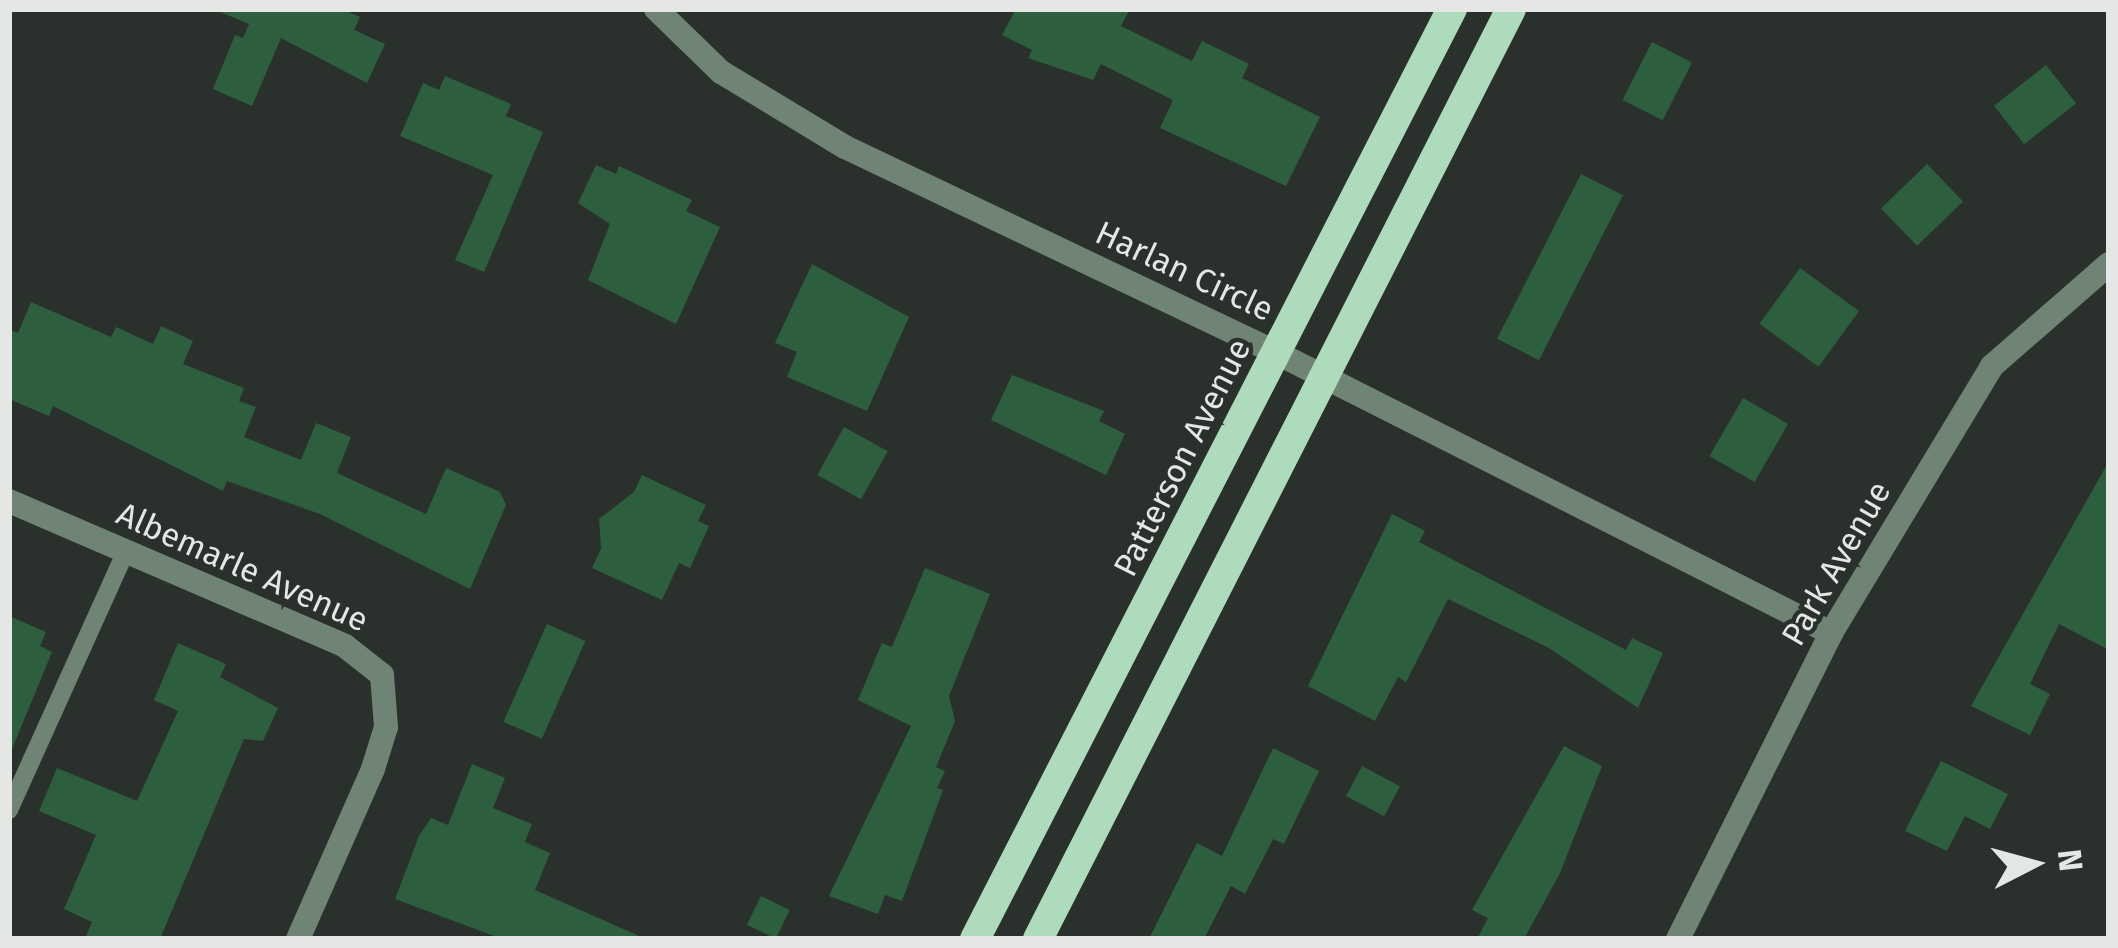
<!DOCTYPE html>
<html>
<head>
<meta charset="utf-8">
<style>
	body { margin:0 }
	#map { position:relative; width:2118px; height:948px; overflow:hidden; background:#2a302c; font-family:"Fira Sans",sans-serif }
	div>[style] { position:absolute }
	[style*='--x'] { left:calc(var(--x)*1px); top:calc(var(--y)*1px); width:calc(var(--w)*1px); rotate:calc(var(--a)*1deg) }
	.building>* { inset:0; background:#2d5f3f; transform-origin:0 0 }
	.service>* { height:18px; margin:-9px; padding:0 9px; transform-origin:9px; border-radius:9px; background:#6f8475 }
	.minor>* { height:24px; margin:-12px; padding:0 12px; transform-origin:12px; border-radius:12px; background:#6f8475 }
	.primary>* { height:30px; margin:-15px; padding:0 15px; transform-origin:15px; border-radius:15px; background:#aedbbb }
	span { translate:-50% -50%; white-space:nowrap; text-align:center; line-height:1.15; -webkit-text-stroke:9px #2a302c; paint-order:stroke }
	.street-label { font-size:33px; color:#e4e7e4 }
	.frame { position:absolute; inset:0; border:12px solid #e4e7e4; pointer-events:none }
	.north { position:absolute; left:1974px; top:804px; width:120px; height:120px; -webkit-text-stroke:9px #2a302c; paint-order:stroke; rotate:84deg; font-size:33px; font-weight:700; line-height:48px; text-align:center; color:#e4e7e4 }
	.north::after { content:''; display:block; margin:auto; width:42px; height:54px; background:#e4e7e4; clip-path:polygon(50% 0,100% 100%,50% 72%,0 100%) }
</style>
</head>
<body>
<div id="map">
	<div class="building">
		<div style="clip-path:polygon(213px 9px,342px 9px,360px 17px,354px 30px,385px 44px,367px 83px,281px 38px,252px 106px,213px 89px,235px 35px,243px 38px,249px 24px)"></div>
		<div style="clip-path:polygon(1016px 9px,1130px 9px,1121px 26px,1192px 61px,1202px 41px,1249px 64px,1242px 78px,1320px 117px,1286px 186px,1160px 128px,1173px 100px,1101px 64px,1093px 80px,1028px 58px,1032px 50px,1002px 35px)"></div>
		<div style="left:1652px;top:42px;width:45px;height:65px;rotate:27deg"></div>
		<div style="left:2046px;top:65px;width:49px;height:66px;rotate:52deg"></div>
		<div style="clip-path:polygon(445px 76px,511px 104px,506px 116px,543px 132px,484px 272px,455px 260px,493px 175px,400px 136px,423px 83px,439px 90px)"></div>
		<div style="left:1927px;top:164px;width:52px;height:64px;rotate:46deg"></div>
		<div style="clip-path:polygon(596px 165px,616px 174px,619px 166px,692px 200px,686px 211px,720px 227px,676px 324px,588px 280px,610px 224px,578px 203px)"></div>
		<div style="left:1581px;top:174px;width:47px;height:185px;rotate:27deg"></div>
		<div style="clip-path:polygon(812px 264px,909px 317px,867px 411px,787px 377px,797px 352px,775px 343px)"></div>
		<div style="left:1800px;top:268px;width:73px;height:69px;rotate:36deg"></div>
		<div style="clip-path:polygon(31px 302px,111px 337px,116px 327px,153px 344px,161px 326px,193px 341px,183px 364px,244px 388px,239px 401px,256px 407px,244px 437px,301px 460px,316px 423px,351px 437px,337px 473px,426px 514px,446px 468px,500px 492px,506px 505px,470px 589px,320px 514px,227px 481px,223px 491px,53px 406px,49px 416px,9px 399px,9px 329px,18px 333px)"></div>
		<div style="clip-path:polygon(1012px 375px,1104px 411px,1099px 421px,1125px 434px,1106px 475px,991px 420px)"></div>
		<div style="left:1743px;top:398px;width:52px;height:67px;rotate:30deg"></div>
		<div style="left:844px;top:427px;width:50px;height:55px;rotate:29deg"></div>
		<div style="clip-path:polygon(2109px 461px,2109px 650px,2059px 624px,2030px 684px,2050px 694px,2030px 735px,1971px 706px)"></div>
		<div style="clip-path:polygon(642px 475px,706px 505px,698px 521px,709px 526px,690px 568px,679px 563px,662px 600px,592px 568px,601px 549px,599px 519px,634px 492px)"></div>
		<div style="clip-path:polygon(1392px 514px,1425px 531px,1419px 542px,1626px 650px,1632px 638px,1663px 653px,1638px 708px,1549px 648px,1448px 599px,1406px 682px,1398px 677px,1375px 721px,1308px 686px)"></div>
		<div style="clip-path:polygon(925px 568px,990px 594px,949px 696px,955px 721px,936px 767px,945px 771px,937px 788px,943px 790px,902px 901px,885px 895px,878px 914px,829px 896px,911px 726px,858px 700px,882px 643px,892px 647px)"></div>
		<div style="clip-path:polygon(9px 616px,46px 632px,40px 646px,52px 652px,10px 754px)"></div>
		<div style="left:547px;top:624px;width:42px;height:107px;rotate:24deg"></div>
		<div style="clip-path:polygon(178px 643px,226px 664px,220px 677px,278px 708px,263px 741px,244px 739px,160px 939px,85px 939px,92px 922px,64px 909px,96px 835px,39px 811px,57px 768px,137px 801px,178px 711px,154px 700px)"></div>
		<div style="clip-path:polygon(1564px 746px,1602px 766px,1560px 873px,1524px 939px,1477px 939px,1488px 918px,1472px 910px)"></div>
		<div style="clip-path:polygon(1273px 748px,1319px 771px,1284px 844px,1273px 839px,1245px 894px,1231px 886px,1204px 939px,1149px 939px,1197px 843px,1222px 856px)"></div>
		<div style="clip-path:polygon(1941px 761px,2008px 794px,1990px 829px,1965px 816px,1947px 851px,1905px 831px)"></div>
		<div style="clip-path:polygon(472px 764px,505px 778px,493px 808px,532px 824px,525px 842px,550px 853px,535px 890px,646px 939px,502px 939px,395px 899px,419px 836px,431px 818px,448px 825px)"></div>
		<div style="left:1362px;top:766px;width:43px;height:34px;rotate:28deg"></div>
		<div style="left:761px;top:896px;width:32px;height:32px;rotate:26deg"></div>
	</div>
	<div class="service">
		<div style="--x:9;--y:810;--w:284;--a:-65.7"></div>
	</div>
	<div class="minor">
		<div style="--x:656;--y:9;--w:91;--a:44.1"></div>
		<div style="--x:721;--y:72;--w:145;--a:31.2"></div>
		<div style="--x:845;--y:147;--w:479;--a:25.5"></div>
		<div style="--x:1277;--y:353;--w:621;--a:26.81"></div>
		<div style="--x:9;--y:501;--w:366;--a:23.3"></div>
		<div style="--x:345;--y:646;--w:47;--a:38.1"></div>
		<div style="--x:382;--y:675;--w:52;--a:85.6"></div>
		<div style="--x:386;--y:727;--w:44;--a:107.2"></div>
		<div style="--x:373;--y:769;--w:186;--a:113.8"></div>
		<div style="--x:1678;--y:939;--w:342;--a:-63.4"></div>
		<div style="--x:1831;--y:633;--w:312;--a:-58.9"></div>
		<div style="--x:1992;--y:366;--w:155;--a:-41.1"></div>
	</div>
	<div class="primary">
		<div style="--x:975;--y:939;--w:1045;--a:-62.85"></div>
		<div style="--x:1038;--y:939;--w:1043;--a:-63.04"></div>
	</div>
	<div class="street-label">
		<span style="left:1184px;top:272px;rotate:25deg">Harlan Circle</span>
		<span style="left:1183px;top:458px;rotate:-63deg">Patterson Avenue</span>
		<span style="left:1837px;top:564px;rotate:-60deg">Park Avenue</span>
		<span style="left:242px;top:568px;rotate:24deg">Albemarle Avenue</span>
	</div>
	<div class="frame"></div>
	<div class="north">N</div>
</div>
</body>
</html>
